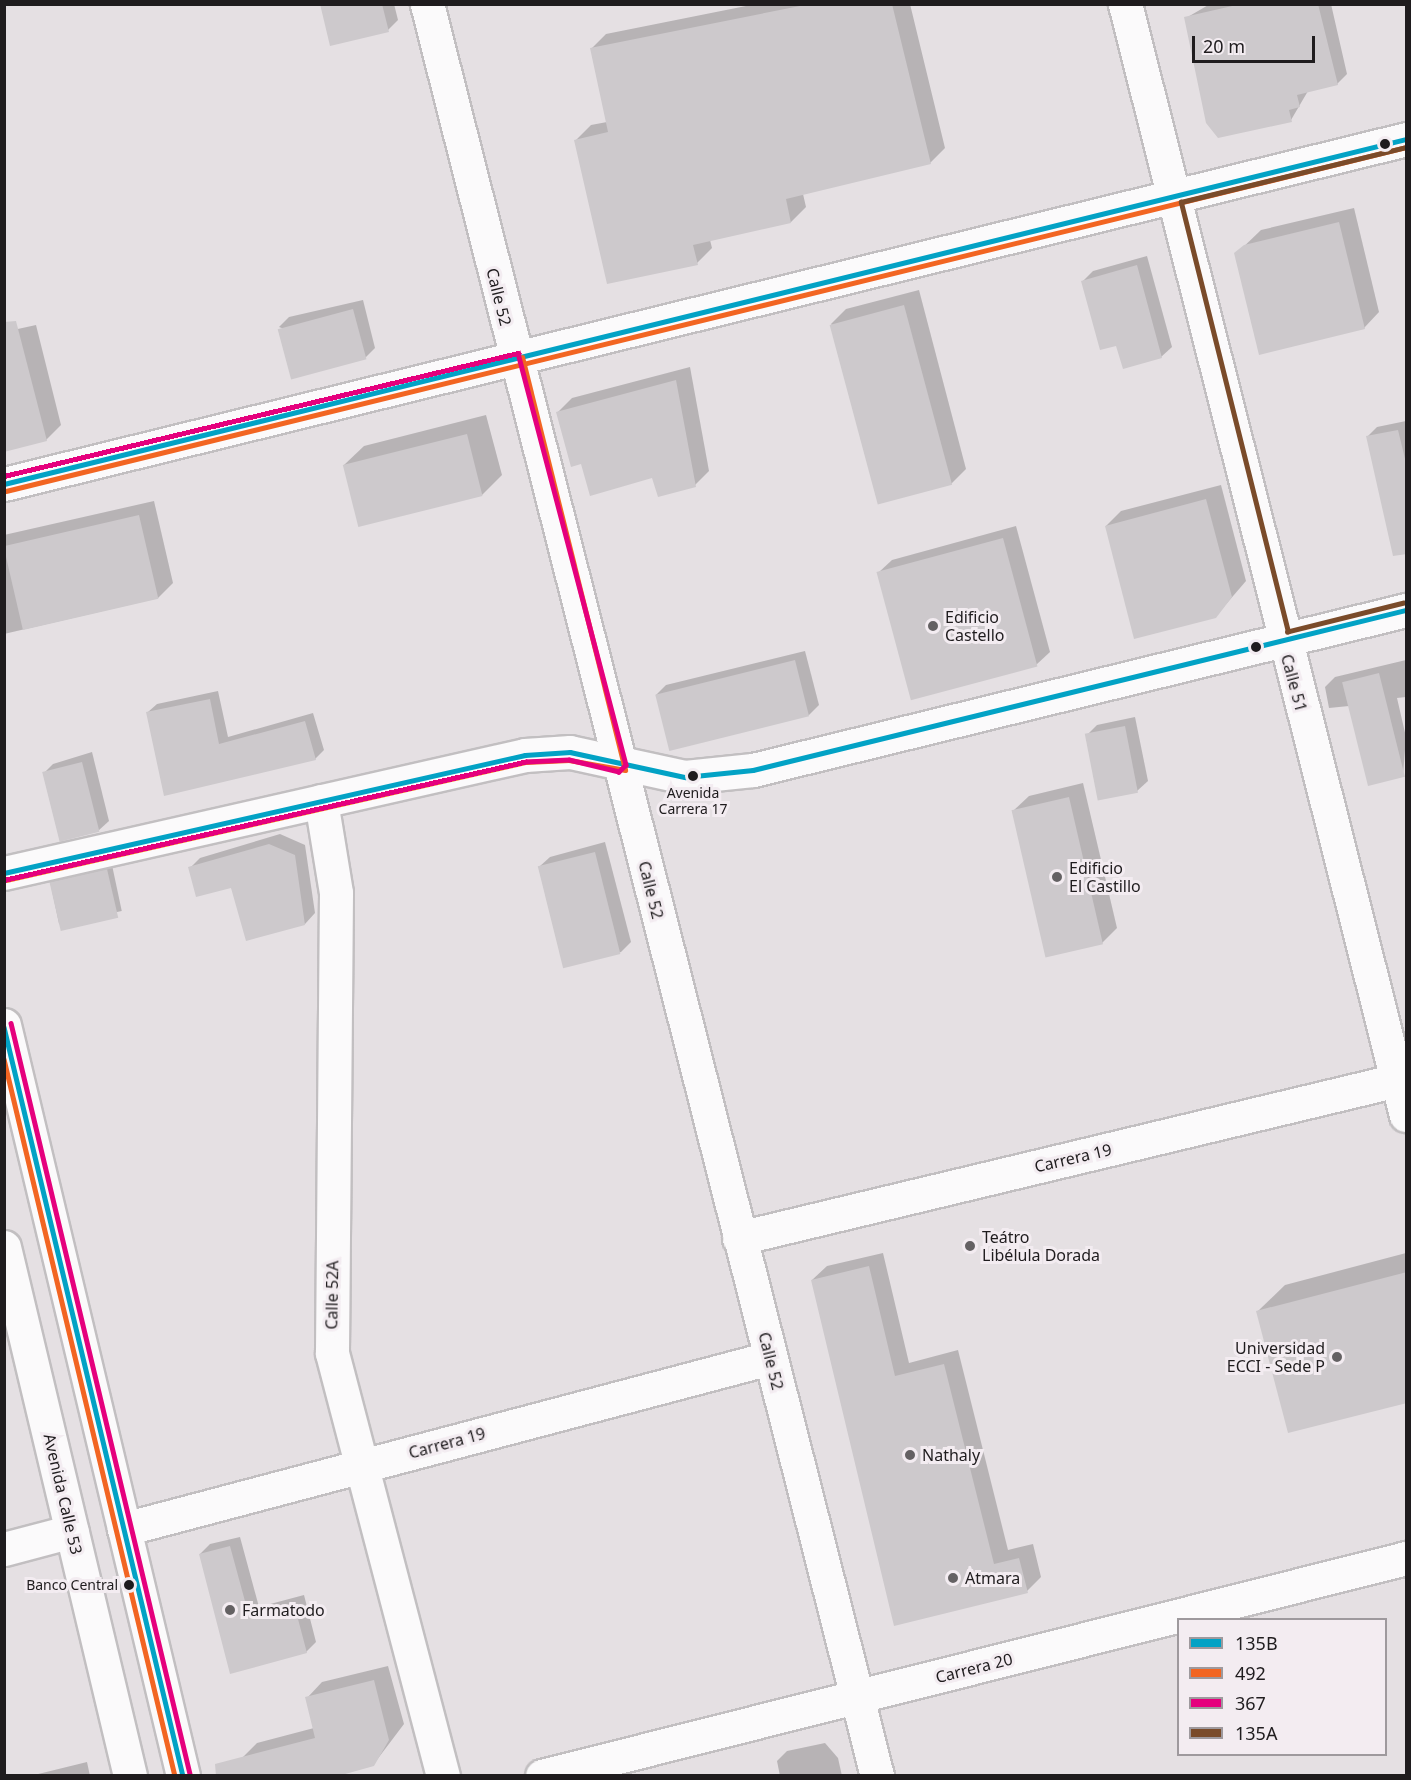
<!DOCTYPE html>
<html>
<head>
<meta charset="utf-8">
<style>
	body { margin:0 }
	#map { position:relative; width:1411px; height:1780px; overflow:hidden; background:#e5e0e3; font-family:"Noto Sans",sans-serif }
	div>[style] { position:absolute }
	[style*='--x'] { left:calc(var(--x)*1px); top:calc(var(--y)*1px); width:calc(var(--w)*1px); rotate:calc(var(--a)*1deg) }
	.shadow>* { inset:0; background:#0003; transform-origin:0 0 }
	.building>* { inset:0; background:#cdc9cc; transform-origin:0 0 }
	.roads { filter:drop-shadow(2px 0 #c2bfc1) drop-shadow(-2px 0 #c2bfc1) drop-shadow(0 2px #c2bfc1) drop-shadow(0 -2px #c2bfc1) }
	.minor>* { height:33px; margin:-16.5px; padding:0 16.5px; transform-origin:16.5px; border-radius:16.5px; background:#fbfafb }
	.tertiary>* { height:33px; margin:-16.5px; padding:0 16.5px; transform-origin:16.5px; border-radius:16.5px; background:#fbfafb }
	.secondary>* { height:33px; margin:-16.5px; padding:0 16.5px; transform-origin:16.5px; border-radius:16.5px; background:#fbfafb }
	.bus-1>* { height:4.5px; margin:-2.25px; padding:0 2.25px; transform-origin:2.25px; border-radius:2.25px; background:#02a2c5 }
	.bus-2>* { height:4.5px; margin:-2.25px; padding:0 2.25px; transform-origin:2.25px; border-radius:2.25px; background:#f26522 }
	.bus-3>* { height:4.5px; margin:-2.25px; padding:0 2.25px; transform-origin:2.25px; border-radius:2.25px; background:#e5007d }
	.bus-4>* { height:4.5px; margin:-2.25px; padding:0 2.25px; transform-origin:2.25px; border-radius:2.25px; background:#7a4b2a }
	.dots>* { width:16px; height:16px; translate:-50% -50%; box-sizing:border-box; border:3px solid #f3ecf1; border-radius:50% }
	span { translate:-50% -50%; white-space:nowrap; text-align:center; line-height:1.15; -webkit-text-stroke:6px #f3ecf1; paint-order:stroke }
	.bus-label { font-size:14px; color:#1f1c1e }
	.right { translate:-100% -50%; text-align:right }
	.street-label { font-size:16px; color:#1f1c1e }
	.poi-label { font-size:16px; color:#1f1c1e }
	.left { translate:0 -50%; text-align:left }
	.frame { position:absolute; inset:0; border:6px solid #1f1c1e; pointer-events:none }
	.legend { position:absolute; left:1177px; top:1618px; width:210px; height:138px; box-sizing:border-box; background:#f3ecf1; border:2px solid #9e999d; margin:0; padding:8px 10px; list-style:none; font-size:18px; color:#1f1c1e }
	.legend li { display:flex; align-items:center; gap:12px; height:30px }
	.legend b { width:30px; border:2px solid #9e999d }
	.scale { position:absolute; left:1192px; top:36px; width:123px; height:27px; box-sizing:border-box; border:3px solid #1f1c1e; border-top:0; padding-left:8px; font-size:18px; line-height:21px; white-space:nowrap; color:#1f1c1e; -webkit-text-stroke:4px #f3ecf1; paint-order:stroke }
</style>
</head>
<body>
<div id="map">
	<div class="shadow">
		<div style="clip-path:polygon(321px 4px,394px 4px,398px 20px,388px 30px)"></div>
		<div style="clip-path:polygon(756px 4px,910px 4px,945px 148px,930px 163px,803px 194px,806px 207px,791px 222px,710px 240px,712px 248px,697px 263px,576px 140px,591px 125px,607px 122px,591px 49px,606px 34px)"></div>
		<div style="clip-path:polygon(1210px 4px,1331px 4px,1347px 74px,1337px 84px,1308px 91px,1291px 120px,1186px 18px)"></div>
		<div style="clip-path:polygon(1354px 208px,1379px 312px,1364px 328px,1236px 254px,1261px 230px)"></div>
		<div style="clip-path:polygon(1147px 256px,1172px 347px,1161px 357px,1117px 344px,1083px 281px,1093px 271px)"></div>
		<div style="clip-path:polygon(919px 290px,966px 469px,951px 484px,831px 324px,846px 309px)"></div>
		<div style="clip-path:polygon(363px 300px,375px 348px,365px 358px,279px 327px,289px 317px)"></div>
		<div style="clip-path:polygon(36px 325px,61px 425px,46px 440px,4px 332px)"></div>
		<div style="clip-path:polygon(690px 367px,709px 471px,695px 485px,582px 462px,558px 412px,572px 398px)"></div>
		<div style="clip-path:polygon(486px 415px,502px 475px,482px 495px,344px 465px,364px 446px)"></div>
		<div style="clip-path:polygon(1406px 421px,1406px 545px,1367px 437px,1377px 427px)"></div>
		<div style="clip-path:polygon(1221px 485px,1246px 581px,1215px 617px,1106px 526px,1121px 511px)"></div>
		<div style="clip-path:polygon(154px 501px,173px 583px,158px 598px,4px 634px,4px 535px)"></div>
		<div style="clip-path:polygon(1016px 526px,1050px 652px,1036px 665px,878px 573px,892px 560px)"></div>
		<div style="clip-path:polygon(805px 651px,819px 705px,809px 715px,656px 695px,666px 685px)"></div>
		<div style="clip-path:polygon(1406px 660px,1406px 697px,1397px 698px,1406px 737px,1403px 776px,1349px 706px,1329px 708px,1325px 687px,1335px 677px)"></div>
		<div style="clip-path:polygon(218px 691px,228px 737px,313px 713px,324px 750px,315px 759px,165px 794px,148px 712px,157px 704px)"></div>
		<div style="clip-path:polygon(1135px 717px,1148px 781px,1137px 791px,1087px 735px,1097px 725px)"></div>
		<div style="clip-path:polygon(92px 752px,109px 821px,98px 831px,43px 774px,53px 764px)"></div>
		<div style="clip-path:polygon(1083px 783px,1117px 928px,1102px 943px,1013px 811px,1029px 796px)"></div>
		<div style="clip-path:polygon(280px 834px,305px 845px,315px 913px,305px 924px,190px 868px,200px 858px)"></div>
		<div style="clip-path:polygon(605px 842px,631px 942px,621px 952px,565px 966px,539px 867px,550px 857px)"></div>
		<div style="left:112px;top:865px;width:47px;height:64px;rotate:78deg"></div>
		<div style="clip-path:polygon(883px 1253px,909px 1363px,958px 1350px,1008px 1550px,1033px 1544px,1041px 1577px,1027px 1591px,896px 1624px,812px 1280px,827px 1266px)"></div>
		<div style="clip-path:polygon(1406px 1253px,1406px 1402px,1258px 1311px,1285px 1285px)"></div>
		<div style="clip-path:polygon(240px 1537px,259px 1607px,304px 1595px,316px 1642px,306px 1652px,232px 1672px,200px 1554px,210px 1544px)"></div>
		<div style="clip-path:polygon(388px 1666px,404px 1724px,373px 1765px,242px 1758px,257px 1743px,314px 1728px,307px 1698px,322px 1682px)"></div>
		<div style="clip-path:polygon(825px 1743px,838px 1758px,842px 1776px,780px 1776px,777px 1761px,787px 1751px)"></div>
		<div style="clip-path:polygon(87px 1762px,90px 1776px,30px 1776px)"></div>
	</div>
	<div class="building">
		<div style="clip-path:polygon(320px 4px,382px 4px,389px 32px,330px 46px)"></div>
		<div style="clip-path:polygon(810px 4px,892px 4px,931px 164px,786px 199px,791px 223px,693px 245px,698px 265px,607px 284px,574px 140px,608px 132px,590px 48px)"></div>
		<div style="clip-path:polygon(1241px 4px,1318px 4px,1338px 85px,1297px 95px,1300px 107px,1289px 110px,1292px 122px,1218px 138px,1206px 123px,1184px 17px)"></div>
		<div style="clip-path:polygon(1339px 222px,1365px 329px,1259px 355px,1234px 253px,1244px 245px)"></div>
		<div style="clip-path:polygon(1137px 265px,1162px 358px,1123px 369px,1116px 346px,1100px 350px,1081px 281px)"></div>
		<div style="left:904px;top:305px;width:186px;height:77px;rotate:75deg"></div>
		<div style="left:353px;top:309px;width:52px;height:78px;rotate:75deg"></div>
		<div style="clip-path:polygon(16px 321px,47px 441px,4px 452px,4px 322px)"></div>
		<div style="clip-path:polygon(676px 380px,696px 487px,658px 497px,652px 478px,590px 496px,581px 464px,571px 467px,556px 412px)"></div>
		<div style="clip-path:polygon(1398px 430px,1407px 467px,1407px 554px,1393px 556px,1366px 436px)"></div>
		<div style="left:467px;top:434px;width:64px;height:128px;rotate:76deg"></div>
		<div style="clip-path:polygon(1206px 499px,1232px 597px,1216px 618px,1134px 639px,1105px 526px)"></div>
		<div style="left:139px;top:515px;width:86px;height:139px;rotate:77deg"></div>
		<div style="left:1003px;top:538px;width:133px;height:131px;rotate:75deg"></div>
		<div style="left:795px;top:660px;width:58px;height:144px;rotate:76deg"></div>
		<div style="left:1379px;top:673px;width:107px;height:38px;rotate:76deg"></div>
		<div style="clip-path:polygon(210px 699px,219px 744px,305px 721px,316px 760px,164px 796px,146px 712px)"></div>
		<div style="left:1125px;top:726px;width:68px;height:41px;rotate:79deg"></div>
		<div style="left:82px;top:762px;width:72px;height:41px;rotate:76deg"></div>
		<div style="left:1069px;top:797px;width:151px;height:59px;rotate:77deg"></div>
		<div style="clip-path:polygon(269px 844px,295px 855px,305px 925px,246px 941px,231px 888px,196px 897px,188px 867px)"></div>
		<div style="left:595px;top:852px;width:105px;height:59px;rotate:76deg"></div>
		<div style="left:107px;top:869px;width:50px;height:59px;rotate:77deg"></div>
		<div style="clip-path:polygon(869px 1266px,895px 1376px,944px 1364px,994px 1564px,1019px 1558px,1028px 1593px,894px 1626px,811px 1280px)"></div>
		<div style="clip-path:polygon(1407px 1272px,1407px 1403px,1288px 1433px,1256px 1311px)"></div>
		<div style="clip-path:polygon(230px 1546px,249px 1616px,294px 1604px,307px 1653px,230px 1674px,199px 1554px)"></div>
		<div style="clip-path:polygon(374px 1680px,389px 1740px,374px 1766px,338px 1776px,216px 1776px,215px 1764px,315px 1738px,305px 1697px)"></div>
	</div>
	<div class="roads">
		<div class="minor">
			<div style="--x:321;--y:801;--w:93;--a:80.7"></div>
			<div style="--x:336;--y:893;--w:460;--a:90.5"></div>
			<div style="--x:332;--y:1353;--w:437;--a:75.3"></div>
			<div style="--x:739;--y:1238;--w:686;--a:-13.49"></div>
			<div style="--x:124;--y:1529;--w:668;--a:-14.83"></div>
			<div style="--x:4;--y:1549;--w:70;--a:-14.8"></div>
			<div style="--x:542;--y:1776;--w:891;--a:-14.16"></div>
		</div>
		<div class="tertiary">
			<div style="--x:427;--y:4;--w:1828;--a:75.75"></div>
			<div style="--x:1125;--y:4;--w:1146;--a:75.81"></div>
			<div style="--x:4;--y:873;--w:534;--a:-12.76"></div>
			<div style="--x:525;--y:755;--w:45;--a:-3.8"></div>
			<div style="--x:570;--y:752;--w:118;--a:12.3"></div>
			<div style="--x:685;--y:777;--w:68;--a:-5.9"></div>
			<div style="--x:753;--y:770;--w:672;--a:-13.77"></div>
		</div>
		<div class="secondary">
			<div style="--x:4;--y:484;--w:1444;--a:-13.82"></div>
			<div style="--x:4;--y:1025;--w:772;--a:76.59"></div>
			<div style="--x:4;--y:1247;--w:544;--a:76.6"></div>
		</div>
	</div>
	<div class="bus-1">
		<div style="--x:4;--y:484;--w:1444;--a:-13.82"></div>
		<div style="--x:4;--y:873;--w:534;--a:-12.76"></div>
		<div style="--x:525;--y:755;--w:45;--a:-3.8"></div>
		<div style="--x:570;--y:752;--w:118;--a:12.3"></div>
		<div style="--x:685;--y:777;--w:68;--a:-5.9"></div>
		<div style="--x:753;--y:770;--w:672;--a:-13.77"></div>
		<div style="--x:4;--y:1027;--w:770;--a:76.56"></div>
	</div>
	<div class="bus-2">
		<div style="--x:6;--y:491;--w:1442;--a:-13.8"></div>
		<div style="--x:6;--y:880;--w:533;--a:-12.79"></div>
		<div style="--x:526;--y:762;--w:43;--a:-2.7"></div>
		<div style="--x:569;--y:760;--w:57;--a:10.1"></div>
		<div style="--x:625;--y:770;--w:425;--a:-104"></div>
		<div style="--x:4;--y:1059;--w:737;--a:76.59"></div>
	</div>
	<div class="bus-3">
		<div style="--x:4;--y:476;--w:529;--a:-13.46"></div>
		<div style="--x:518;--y:353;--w:426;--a:75.3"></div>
		<div style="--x:626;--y:765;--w:10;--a:135"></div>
		<div style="--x:619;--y:772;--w:51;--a:-166.5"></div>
		<div style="--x:569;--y:760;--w:43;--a:177.3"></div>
		<div style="--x:526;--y:762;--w:533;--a:167.21"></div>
		<div style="--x:11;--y:1023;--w:772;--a:76.59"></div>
	</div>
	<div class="bus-4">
		<div style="--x:1404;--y:603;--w:120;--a:166"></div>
		<div style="--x:1288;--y:632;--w:443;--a:-104"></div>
		<div style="--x:1181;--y:202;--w:232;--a:-13.7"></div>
	</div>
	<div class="dots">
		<div style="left:1385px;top:144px;background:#1f1c1e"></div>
		<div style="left:933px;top:626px;background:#646163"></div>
		<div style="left:1256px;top:647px;background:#1f1c1e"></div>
		<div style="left:693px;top:776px;background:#1f1c1e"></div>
		<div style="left:1057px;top:877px;background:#646163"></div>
		<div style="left:970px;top:1246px;background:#646163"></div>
		<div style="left:1337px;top:1357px;background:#646163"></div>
		<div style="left:910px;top:1455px;background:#646163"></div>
		<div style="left:953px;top:1578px;background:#646163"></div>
		<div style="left:129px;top:1585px;background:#1f1c1e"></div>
		<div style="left:230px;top:1610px;background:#646163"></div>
	</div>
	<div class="bus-label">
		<span style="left:693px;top:801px">Avenida<br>Carrera 17</span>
		<span class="right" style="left:118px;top:1585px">Banco Central</span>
	</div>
	<div class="street-label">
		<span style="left:499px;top:297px;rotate:76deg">Calle 52</span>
		<span style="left:1294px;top:683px;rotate:75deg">Calle 51</span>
		<span style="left:651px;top:890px;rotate:76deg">Calle 52</span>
		<span style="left:1073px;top:1158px;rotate:-13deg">Carrera 19</span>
		<span style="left:332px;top:1295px;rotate:-89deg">Calle 52A</span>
		<span style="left:771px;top:1361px;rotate:76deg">Calle 52</span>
		<span style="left:447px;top:1443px;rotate:-15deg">Carrera 19</span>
		<span style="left:63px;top:1494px;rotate:77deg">Avenida Calle 53</span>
		<span style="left:974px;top:1668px;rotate:-14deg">Carrera 20</span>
	</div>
	<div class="poi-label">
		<span class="left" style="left:945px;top:626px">Edificio<br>Castello</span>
		<span class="left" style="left:1069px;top:877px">Edificio<br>El Castillo</span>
		<span class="left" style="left:982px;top:1246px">Teátro<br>Libélula Dorada</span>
		<span class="right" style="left:1325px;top:1357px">Universidad<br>ECCI - Sede P</span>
		<span class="left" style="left:922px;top:1455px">Nathaly</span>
		<span class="left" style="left:965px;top:1578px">Atmara</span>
		<span class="left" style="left:242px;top:1610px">Farmatodo</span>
	</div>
	<div class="frame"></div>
	<ul class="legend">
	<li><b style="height:8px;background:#02a2c5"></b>135B</li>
	<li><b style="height:8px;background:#f26522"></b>492</li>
	<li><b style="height:8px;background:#e5007d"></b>367</li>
	<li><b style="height:8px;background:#7a4b2a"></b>135A</li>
	</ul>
	<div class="scale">20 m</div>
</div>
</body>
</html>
